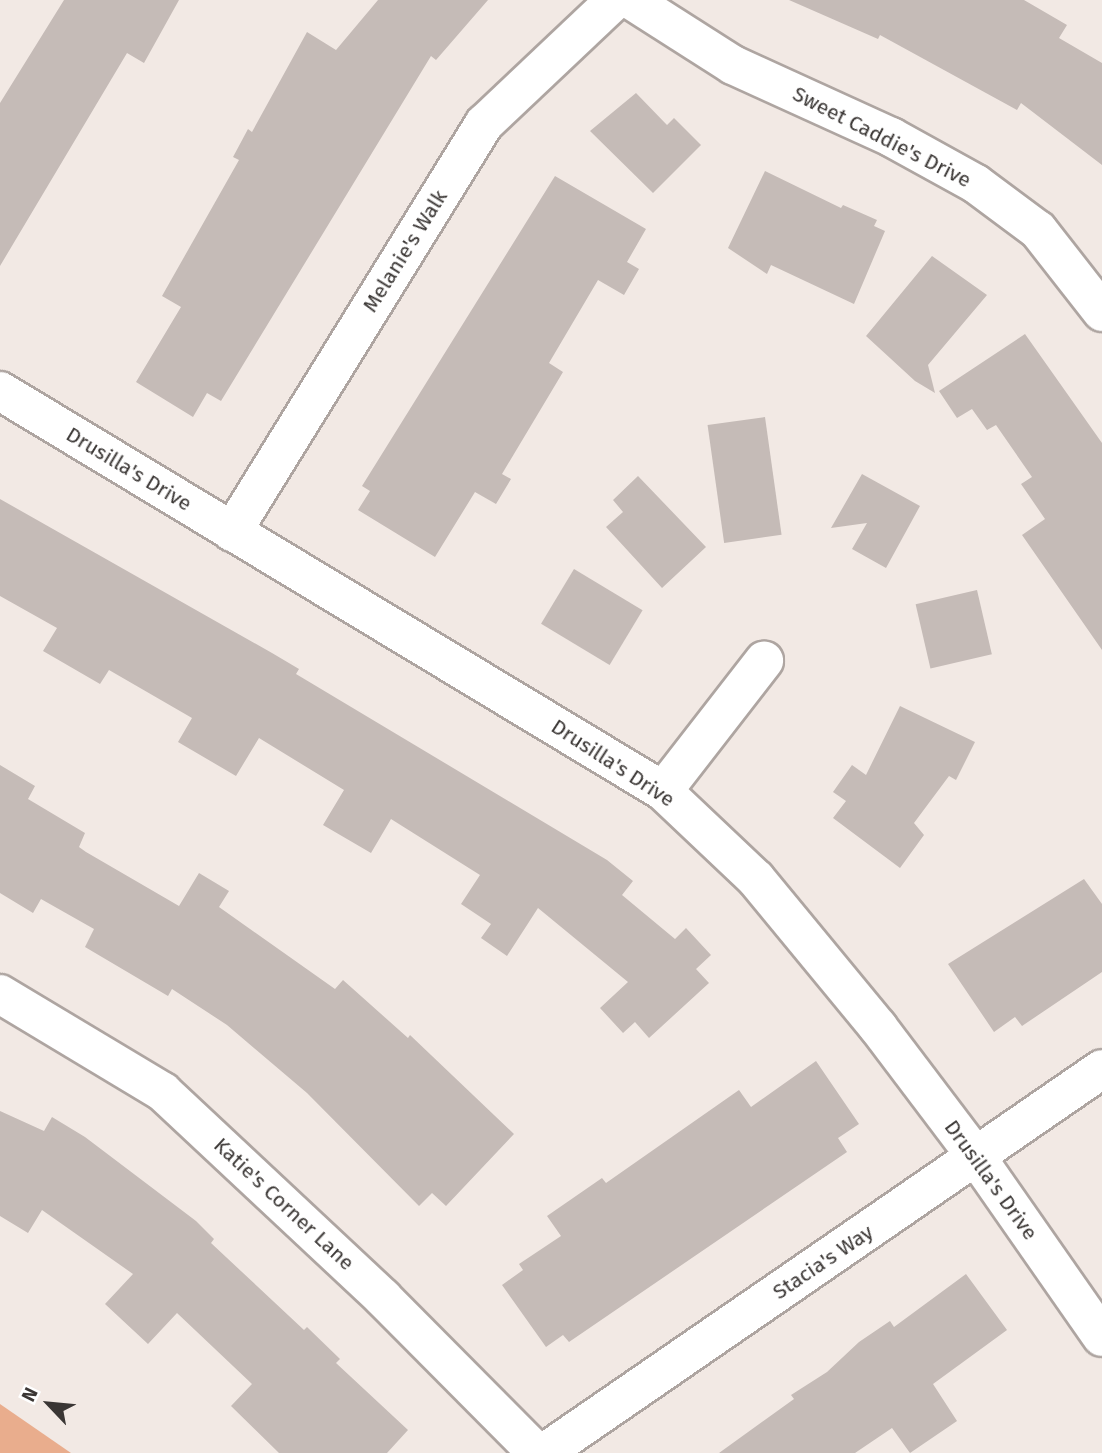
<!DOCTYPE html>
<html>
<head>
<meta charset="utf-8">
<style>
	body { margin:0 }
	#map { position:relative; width:1102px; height:1453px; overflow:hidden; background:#f2e9e4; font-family:"Fira Sans",sans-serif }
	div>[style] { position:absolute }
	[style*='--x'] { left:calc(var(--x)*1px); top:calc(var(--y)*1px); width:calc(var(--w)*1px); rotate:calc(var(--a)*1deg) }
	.forest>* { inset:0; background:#e9ad8d }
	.building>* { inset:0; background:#c5bbb7; transform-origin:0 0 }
	.roads { filter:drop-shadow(2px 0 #aea5a1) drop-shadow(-2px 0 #aea5a1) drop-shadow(0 2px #aea5a1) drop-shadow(0 -2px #aea5a1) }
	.minor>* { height:38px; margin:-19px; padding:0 19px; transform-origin:19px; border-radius:19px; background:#fff }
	span { translate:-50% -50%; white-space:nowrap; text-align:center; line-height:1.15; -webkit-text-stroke:5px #fff; paint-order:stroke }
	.street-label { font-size:21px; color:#3a3634 }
	.north { position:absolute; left:14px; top:1369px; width:70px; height:70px; -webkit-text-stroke:5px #fff; paint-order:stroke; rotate:296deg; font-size:19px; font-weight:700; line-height:28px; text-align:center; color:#3a3634 }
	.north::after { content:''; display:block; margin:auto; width:24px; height:32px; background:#3a3634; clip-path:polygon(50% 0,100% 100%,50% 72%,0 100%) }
</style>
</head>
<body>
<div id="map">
	<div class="forest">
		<div style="clip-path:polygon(0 1404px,71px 1453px,0 1453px)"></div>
	</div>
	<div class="building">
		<div style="clip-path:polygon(64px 0,179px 0,144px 63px,127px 53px,0 266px,0 103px)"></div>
		<div style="clip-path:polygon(378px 0,488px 0,436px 60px,431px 56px,221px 401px,207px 393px,193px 417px,136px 382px,181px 307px,162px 296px,239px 160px,233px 157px,248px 129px,252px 132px,307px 32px,336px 50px)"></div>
		<div style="clip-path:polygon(789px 0,1024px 0,1067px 25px,1059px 38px,1102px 63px,1102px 165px,1021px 103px,1017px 110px,880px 35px,878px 39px)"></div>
		<div style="clip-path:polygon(636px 93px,667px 125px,674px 118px,701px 145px,653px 193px,590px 131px)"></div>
		<div style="clip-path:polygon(765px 171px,841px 208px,843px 205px,877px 220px,874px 226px,885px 231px,854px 304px,771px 265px,767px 274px,728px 248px)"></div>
		<div style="clip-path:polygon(555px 176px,646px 229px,627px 262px,639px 269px,624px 295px,598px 280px,549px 363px,563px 372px,502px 474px,511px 479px,496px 504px,475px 492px,435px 557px,358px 510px,370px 491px,362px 486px)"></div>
		<div style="clip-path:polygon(932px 256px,987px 295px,928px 365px,935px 393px,915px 381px,866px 336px)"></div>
		<div style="clip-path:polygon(1025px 334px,1102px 443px,1102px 650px,1022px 535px,1045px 519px,1021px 484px,1032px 477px,996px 425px,987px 430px,972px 409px,957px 418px,939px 391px)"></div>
		<div style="left:765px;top:417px;width:119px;height:58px;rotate:82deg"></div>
		<div style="clip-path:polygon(862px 474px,920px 506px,886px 568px,852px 549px,867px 523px,831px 528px)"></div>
		<div style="clip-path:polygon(638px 476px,706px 547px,662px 588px,606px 527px,623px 512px,613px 500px)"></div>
		<div style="clip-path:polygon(0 499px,272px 653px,299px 669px,296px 674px,607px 860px,633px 881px,622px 895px,675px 939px,686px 928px,711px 955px,696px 969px,709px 983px,649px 1038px,635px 1022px,623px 1033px,600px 1008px,628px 982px,538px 908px,507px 956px,481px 938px,491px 924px,461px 904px,480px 875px,391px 819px,371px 853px,323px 825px,344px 790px,259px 738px,236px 776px,178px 742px,192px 718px,109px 670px,100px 684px,43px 651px,57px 628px,0 596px)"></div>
		<div style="left:574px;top:569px;width:80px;height:64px;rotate:31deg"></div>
		<div style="left:977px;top:590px;width:66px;height:63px;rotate:77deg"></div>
		<div style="clip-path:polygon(900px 706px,975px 742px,956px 780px,949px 776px,914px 823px,924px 835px,900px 868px,833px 818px,846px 801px,833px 792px,852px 765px,866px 775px)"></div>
		<div style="clip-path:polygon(0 765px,35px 786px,28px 799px,85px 833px,79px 847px,86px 852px,179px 906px,199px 873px,229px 891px,219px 907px,335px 989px,343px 980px,408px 1038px,410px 1035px,514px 1134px,446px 1206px,432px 1193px,419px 1206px,307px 1093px,227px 1025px,172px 989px,168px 996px,85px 947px,94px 929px,41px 899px,33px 913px,0 893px)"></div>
		<div style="clip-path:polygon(1084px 879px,1102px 904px,1102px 972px,1022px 1026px,1015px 1017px,994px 1032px,948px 964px)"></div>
		<div style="clip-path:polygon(816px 1061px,859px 1124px,838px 1138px,847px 1152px,569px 1342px,563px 1335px,546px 1347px,502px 1285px,523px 1270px,519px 1264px,561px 1236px,547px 1216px,602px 1178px,606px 1183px,739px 1090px,751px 1107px)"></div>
		<div style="clip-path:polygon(0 1111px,44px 1131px,52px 1117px,85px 1137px,196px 1221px,214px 1239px,211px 1243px,304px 1330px,307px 1327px,340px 1359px,336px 1363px,408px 1430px,387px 1453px,279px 1453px,231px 1406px,252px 1384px,177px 1313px,148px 1344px,105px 1304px,133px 1274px,42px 1210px,28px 1233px,0 1216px)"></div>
		<div style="clip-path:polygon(966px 1274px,1007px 1330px,933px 1384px,957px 1421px,910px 1453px,892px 1428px,855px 1453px,719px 1453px,794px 1399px,791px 1395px,827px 1372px,859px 1342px,890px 1321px,894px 1327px)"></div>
	</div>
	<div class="roads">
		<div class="minor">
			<div style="--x:631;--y:0;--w:121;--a:32.5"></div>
			<div style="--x:733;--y:65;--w:174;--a:24.5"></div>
			<div style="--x:891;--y:137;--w:97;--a:28.9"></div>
			<div style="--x:976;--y:184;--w:77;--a:36.6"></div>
			<div style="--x:1038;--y:230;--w:104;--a:52"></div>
			<div style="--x:0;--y:391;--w:774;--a:31.1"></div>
			<div style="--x:663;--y:791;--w:128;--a:43.4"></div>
			<div style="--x:756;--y:879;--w:192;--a:50.5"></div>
			<div style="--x:878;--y:1027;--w:164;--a:52.9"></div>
			<div style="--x:977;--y:1158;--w:218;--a:55.1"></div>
			<div style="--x:232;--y:532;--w:480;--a:-58.3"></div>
			<div style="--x:484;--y:124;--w:180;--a:-43.4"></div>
			<div style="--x:663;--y:791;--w:165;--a:-52.2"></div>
			<div style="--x:0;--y:994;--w:190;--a:31"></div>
			<div style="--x:163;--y:1092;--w:301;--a:43.1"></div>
			<div style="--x:383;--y:1298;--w:218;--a:45.2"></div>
			<div style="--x:544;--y:1453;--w:677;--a:-34.53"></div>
		</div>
	</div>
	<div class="street-label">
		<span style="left:882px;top:137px;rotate:27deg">Sweet Caddie's Drive</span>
		<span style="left:405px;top:251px;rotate:-58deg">Melanie's Walk</span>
		<span style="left:129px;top:469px;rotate:31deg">Drusilla's Drive</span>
		<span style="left:613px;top:763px;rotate:33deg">Drusilla's Drive</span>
		<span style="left:991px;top:1180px;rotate:54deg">Drusilla's Drive</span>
		<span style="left:284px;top:1204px;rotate:43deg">Katie's Corner Lane</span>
		<span style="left:823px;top:1262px;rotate:-34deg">Stacia's Way</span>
	</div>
	<div class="north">N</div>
</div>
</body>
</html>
